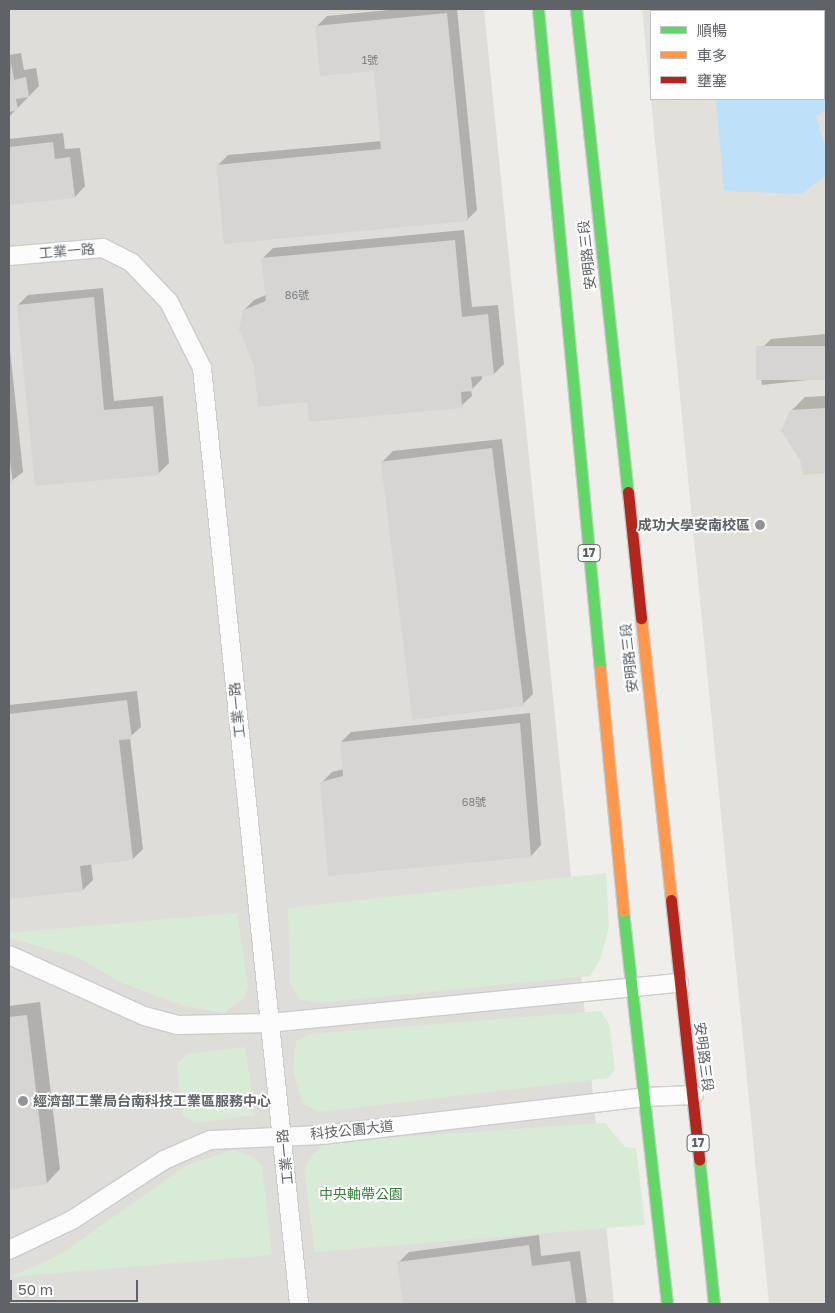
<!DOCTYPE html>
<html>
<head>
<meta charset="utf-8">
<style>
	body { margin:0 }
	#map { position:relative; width:835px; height:1313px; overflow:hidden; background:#efeeea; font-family:"Golos Text","Noto Sans TC",sans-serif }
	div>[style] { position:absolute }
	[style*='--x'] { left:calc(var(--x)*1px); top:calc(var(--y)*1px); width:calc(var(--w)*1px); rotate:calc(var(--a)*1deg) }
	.industrial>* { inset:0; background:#dfddda }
	.education>* { inset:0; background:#e2e0da }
	.green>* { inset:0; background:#d8ebd6 }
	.water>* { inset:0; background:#bfe0f9 }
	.shadow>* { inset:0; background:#0003 }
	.building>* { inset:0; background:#d6d5d3; transform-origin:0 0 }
	.roads { filter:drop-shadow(1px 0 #cbcccc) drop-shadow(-1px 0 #cbcccc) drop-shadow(0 1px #cbcccc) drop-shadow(0 -1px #cbcccc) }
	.street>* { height:18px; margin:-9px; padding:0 9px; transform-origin:9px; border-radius:9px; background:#fdfcfc }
	.fast>* { height:11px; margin:-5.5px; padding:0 5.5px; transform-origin:5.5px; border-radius:5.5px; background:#63d668 }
	.slow>* { height:11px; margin:-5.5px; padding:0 5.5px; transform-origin:5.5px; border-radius:5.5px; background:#ff974d }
	.jam>* { height:11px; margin:-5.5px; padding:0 5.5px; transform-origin:5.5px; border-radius:5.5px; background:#b3261e }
	.dots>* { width:14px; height:14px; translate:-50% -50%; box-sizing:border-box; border:2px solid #fff; border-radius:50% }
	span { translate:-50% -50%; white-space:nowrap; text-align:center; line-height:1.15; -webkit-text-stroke:4px #fff; paint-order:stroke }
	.number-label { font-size:11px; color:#7e8184 }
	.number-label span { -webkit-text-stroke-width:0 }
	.shield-label span { padding:1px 4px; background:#fff; border:1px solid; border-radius:4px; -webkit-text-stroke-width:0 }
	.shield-label { font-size:12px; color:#5f6368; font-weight:700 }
	.street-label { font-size:14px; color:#5f6368 }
	.poi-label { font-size:14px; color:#5f6368; font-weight:700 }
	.right { translate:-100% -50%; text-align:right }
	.left { translate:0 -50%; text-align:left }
	.park-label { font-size:14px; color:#348238 }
	.frame { position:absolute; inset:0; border:10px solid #5f6368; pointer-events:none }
	.legend { position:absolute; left:650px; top:10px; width:175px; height:90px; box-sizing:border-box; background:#fff; border:1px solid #bfc1c3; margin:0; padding:6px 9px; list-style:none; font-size:15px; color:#5f6368 }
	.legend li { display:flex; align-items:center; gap:10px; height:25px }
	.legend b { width:25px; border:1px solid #bfc1c3 }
	.scale { position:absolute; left:10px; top:1280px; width:128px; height:22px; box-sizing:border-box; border:2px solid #5f6368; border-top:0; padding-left:6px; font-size:15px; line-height:18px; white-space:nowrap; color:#5f6368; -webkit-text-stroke:4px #fff; paint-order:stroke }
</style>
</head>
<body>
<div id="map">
	<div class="industrial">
		<div style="clip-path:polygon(9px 9px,484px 9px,614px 1304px,9px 1304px)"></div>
	</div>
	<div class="education">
		<div style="clip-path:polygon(evenodd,642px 9px,826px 9px,826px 1304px,769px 1304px,642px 9px,651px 11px,824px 11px,824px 99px,651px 99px,651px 11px)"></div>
	</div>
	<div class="green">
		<div style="clip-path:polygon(606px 873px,609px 927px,600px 960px,590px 976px,317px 1003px,299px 999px,290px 983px,288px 908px)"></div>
		<div style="clip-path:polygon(237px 913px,248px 987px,244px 998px,224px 1013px,184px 1006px,122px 983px,77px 957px,9px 938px,9px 933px)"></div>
		<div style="clip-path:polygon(601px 1011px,609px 1024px,615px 1070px,608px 1078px,319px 1112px,303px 1104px,293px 1071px,296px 1041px,310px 1034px)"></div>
		<div style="clip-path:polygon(245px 1047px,255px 1115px,194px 1123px,182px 1114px,177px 1065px,186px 1054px)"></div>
		<div style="clip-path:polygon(605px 1123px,625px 1147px,636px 1148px,645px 1225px,315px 1252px,304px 1171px,310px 1157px,326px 1142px)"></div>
		<div style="clip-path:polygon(234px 1150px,253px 1157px,262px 1166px,272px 1255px,9px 1277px,58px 1256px,187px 1165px)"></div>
	</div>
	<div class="water">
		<div style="clip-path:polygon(707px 9px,826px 9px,826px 110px,816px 116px,826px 149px,826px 175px,802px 194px,724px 191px,716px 99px,824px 99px,824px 11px)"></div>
	</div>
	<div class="shadow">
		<div style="clip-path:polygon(399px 9px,457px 9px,477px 210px,467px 220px,217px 166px,228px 155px,382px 141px,375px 69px,317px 26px,327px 16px)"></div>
		<div style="clip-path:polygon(21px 53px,24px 70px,36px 68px,39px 86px,9px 117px,9px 55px)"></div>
		<div style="clip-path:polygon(63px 133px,65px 149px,80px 148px,85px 186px,75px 197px,9px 204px,9px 139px)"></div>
		<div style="clip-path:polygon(464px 230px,472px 307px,498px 305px,504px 364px,494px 374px,482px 375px,482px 379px,471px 390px,472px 396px,461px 406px,308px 401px,255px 366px,244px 310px,254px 300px,266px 295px,263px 258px,273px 248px)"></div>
		<div style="clip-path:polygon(103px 288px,114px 401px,163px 396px,169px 463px,159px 473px,36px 485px,18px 305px,28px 295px)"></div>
		<div style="clip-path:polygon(826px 334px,826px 378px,762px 385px,757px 353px,771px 339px)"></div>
		<div style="clip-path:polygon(9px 340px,23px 472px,9px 483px)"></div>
		<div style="clip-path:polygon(826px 396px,826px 472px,804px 474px,791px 411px,805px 397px)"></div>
		<div style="clip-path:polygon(502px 439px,533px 694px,522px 705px,383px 461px,393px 451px)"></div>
		<div style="clip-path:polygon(137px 691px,141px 727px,130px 737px,143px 849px,133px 859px,91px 863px,93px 880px,83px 890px,9px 898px,9px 705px)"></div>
		<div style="clip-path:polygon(530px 713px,541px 845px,531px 856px,321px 783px,332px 772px,344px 769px,341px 742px,351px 732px)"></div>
		<div style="clip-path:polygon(40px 1002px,60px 1169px,47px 1183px,9px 1188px,9px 1006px)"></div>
		<div style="clip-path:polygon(539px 1235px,541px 1256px,580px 1251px,587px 1304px,404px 1304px,399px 1262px,409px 1252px)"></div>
	</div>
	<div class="building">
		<div style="clip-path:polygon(447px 13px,468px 221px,224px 244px,216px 165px,381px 149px,374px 71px,320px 76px,315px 26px)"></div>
		<div style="clip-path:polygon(11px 62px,14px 80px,26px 77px,29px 97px,16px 99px,18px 110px,9px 112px)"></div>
		<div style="clip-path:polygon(53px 142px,55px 159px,70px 157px,75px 198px,9px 205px,9px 147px)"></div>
		<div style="clip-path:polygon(455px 240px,462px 317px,488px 314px,494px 375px,471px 377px,473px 391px,461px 392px,462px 408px,309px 422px,307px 402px,258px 407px,254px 366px,239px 329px,243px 310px,266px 301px,261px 258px)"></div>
		<div style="clip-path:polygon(94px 297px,104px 410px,153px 406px,159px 475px,35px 486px,17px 305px)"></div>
		<div style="left:826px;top:346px;width:34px;height:70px;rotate:90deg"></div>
		<div style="clip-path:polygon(826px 408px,826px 473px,803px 475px,800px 460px,781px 431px,790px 410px)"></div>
		<div style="left:492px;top:448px;width:260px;height:112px;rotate:83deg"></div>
		<div style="clip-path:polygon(9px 453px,13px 483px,9px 484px)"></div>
		<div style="clip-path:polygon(127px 700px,132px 739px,119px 740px,133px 860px,80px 866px,83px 891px,9px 899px,9px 714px)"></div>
		<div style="clip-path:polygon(520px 723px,531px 857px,328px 876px,320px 782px,343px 776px,340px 742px)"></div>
		<div style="clip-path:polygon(27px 1015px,47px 1184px,9px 1190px,9px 1017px)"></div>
		<div style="clip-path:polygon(529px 1245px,532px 1266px,570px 1261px,576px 1304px,403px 1304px,397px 1262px)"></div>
	</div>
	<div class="roads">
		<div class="street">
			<div style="--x:9;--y:256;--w:94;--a:-4.9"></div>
			<div style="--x:103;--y:248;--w:31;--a:27"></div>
			<div style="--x:131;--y:262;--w:55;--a:46.5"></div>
			<div style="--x:169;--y:302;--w:74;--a:63.4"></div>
			<div style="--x:202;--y:368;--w:941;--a:84.08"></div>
			<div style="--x:9;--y:955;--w:148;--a:24.3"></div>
			<div style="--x:144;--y:1016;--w:35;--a:15"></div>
			<div style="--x:178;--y:1025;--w:91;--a:-1.3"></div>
			<div style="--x:269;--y:1023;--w:412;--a:-5.6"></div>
			<div style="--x:9;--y:1250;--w:70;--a:-25.5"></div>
			<div style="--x:72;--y:1220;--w:110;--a:-33.1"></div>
			<div style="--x:164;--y:1160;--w:50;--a:-23.5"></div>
			<div style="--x:210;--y:1140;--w:112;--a:-2.6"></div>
			<div style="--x:322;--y:1135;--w:325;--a:-6.7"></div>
			<div style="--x:645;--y:1097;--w:49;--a:-2.3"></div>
		</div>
		<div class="fast">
			<div style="--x:538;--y:9;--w:664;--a:84.64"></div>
			<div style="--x:576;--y:9;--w:486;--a:83.9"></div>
			<div style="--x:623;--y:911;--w:395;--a:83.6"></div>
			<div style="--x:699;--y:1159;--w:146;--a:84.1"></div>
		</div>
		<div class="slow">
			<div style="--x:641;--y:618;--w:284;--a:83.9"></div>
			<div style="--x:600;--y:670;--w:242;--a:84.5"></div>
		</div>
		<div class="jam">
			<div style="--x:628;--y:492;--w:127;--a:84.1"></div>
			<div style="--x:671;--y:900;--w:261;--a:83.8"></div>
		</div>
	</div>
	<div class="dots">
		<div style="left:760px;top:525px;background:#919496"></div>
		<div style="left:23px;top:1101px;background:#919496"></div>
	</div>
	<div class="number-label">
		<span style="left:370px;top:60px">1號</span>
		<span style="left:297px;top:295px">86號</span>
		<span style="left:474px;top:802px">68號</span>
	</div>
	<div class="shield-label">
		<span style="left:589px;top:553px">17</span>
		<span style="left:698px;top:1143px">17</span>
	</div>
	<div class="street-label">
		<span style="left:67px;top:251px;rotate:-5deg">工業一路</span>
		<span style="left:587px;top:255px;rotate:-96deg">安明路三段</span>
		<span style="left:629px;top:658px;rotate:-96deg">安明路三段</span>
		<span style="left:237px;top:710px;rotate:-96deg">工業一路</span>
		<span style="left:704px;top:1057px;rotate:83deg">安明路三段</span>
		<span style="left:352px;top:1130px;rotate:-6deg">科技公園大道</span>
		<span style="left:285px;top:1157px;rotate:-96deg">工業一路</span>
	</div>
	<div class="poi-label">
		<span class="right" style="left:750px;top:525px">成功大學安南校區</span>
		<span class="left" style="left:33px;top:1101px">經濟部工業局台南科技工業區服務中心</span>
	</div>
	<div class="park-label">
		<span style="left:361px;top:1194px">中央軸帶公園</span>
	</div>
	<div class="frame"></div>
	<ul class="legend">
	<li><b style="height:6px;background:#63d668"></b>順暢</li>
	<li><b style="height:6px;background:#ff974d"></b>車多</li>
	<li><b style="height:6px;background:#b3261e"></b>壅塞</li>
	</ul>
	<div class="scale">50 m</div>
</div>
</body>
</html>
